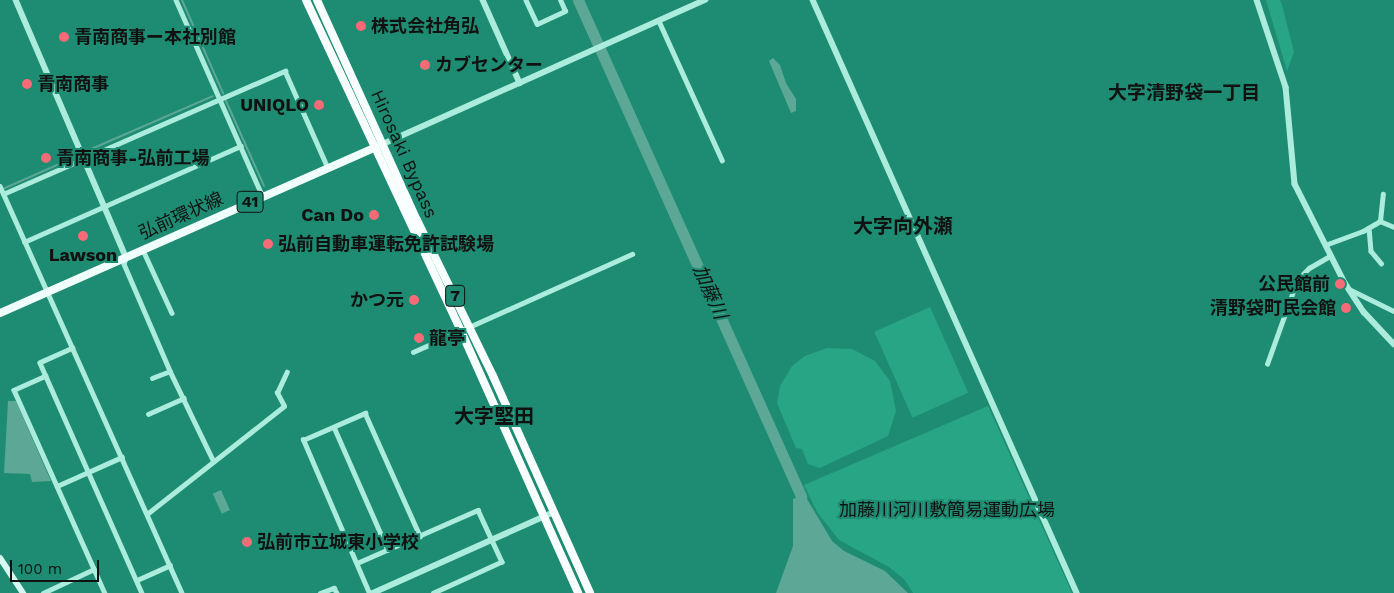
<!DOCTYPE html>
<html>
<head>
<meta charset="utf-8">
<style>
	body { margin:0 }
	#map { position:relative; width:1394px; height:593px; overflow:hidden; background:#1e8c72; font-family:"Work Sans","Noto Sans JP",sans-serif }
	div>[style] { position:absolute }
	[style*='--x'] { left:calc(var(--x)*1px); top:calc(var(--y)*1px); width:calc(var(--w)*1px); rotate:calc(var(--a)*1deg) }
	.green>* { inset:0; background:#28a585; transform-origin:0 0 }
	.water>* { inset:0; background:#5ca795; transform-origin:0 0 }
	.stream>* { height:2px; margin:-1px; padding:0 1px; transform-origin:1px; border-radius:1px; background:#5ca795 }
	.river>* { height:11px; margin:-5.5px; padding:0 5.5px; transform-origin:5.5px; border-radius:5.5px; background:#5ca795 }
	.minor>* { height:4.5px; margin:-2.25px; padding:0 2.25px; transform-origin:2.25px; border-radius:2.25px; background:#abecdc }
	.tertiary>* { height:5.5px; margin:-2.75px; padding:0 2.75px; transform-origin:2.75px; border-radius:2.75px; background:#abecdc }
	.secondary>* { height:6px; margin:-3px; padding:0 3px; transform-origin:3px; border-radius:3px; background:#d7f9f1 }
	.primary>* { height:8px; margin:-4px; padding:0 4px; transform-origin:4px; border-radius:4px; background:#f1fffc }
	.trunk>* { height:8px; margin:-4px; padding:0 4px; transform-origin:4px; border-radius:4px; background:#f8fffe }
	.dots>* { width:14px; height:14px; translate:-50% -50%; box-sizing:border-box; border:2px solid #1e8c72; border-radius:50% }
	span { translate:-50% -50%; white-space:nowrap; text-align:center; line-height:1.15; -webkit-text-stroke:4px #1e8c72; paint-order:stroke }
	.shield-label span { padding:1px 4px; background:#1e8c72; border:1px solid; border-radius:4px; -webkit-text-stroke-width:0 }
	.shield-label { font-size:16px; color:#111; font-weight:700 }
	.poi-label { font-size:18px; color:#111; font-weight:700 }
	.left { translate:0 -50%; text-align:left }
	.right { translate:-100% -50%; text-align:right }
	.street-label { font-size:18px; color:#111 }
	.park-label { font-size:18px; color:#111 }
	.neighbourhood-label { font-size:19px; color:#111; font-weight:700 }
	.water-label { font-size:19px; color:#111; font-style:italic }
	.quarter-label { font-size:20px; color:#111; font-weight:700 }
	.scale { position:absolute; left:10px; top:560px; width:89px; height:22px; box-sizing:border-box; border:2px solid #111; border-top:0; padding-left:6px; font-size:15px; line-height:18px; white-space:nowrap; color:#111; -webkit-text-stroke:4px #1e8c72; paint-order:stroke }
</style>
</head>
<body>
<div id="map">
	<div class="green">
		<div style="clip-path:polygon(1266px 0,1280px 0,1282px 5px,1294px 52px,1287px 71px)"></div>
		<div style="left:930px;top:307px;width:94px;height:61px;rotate:66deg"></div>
		<div style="clip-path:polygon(827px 348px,852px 349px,875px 361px,890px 381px,896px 411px,888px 436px,820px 468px,808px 464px,802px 449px,796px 448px,777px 403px,780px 386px,792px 366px,805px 356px)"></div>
		<div style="clip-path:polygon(988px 406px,1072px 593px,913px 593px,904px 579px,889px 567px,839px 540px,817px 512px,804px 485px)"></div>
	</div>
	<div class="water">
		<div style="clip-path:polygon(773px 58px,780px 65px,786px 83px,796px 99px,796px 111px,791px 113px,769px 61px)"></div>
		<div style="clip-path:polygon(8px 401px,16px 401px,51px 481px,32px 482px,30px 474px,4px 473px)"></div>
		<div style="left:221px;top:490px;width:22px;height:9px;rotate:66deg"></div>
		<div style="clip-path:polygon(804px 494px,832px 541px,844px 551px,885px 571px,908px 593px,776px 593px,793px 546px,793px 499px)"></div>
	</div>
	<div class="stream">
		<div style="--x:182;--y:0;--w:102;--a:66.2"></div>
		<div style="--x:226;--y:101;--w:93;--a:65.9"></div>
		<div style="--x:89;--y:150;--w:135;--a:-23.5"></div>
		<div style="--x:5;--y:188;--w:77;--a:-23.9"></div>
	</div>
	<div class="river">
		<div style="--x:578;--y:0;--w:544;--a:65.79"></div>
		<div style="--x:801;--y:496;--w:14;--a:86"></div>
	</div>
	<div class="minor">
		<div style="--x:176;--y:0;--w:215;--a:66.2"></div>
		<div style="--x:526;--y:0;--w:26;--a:65"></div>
		<div style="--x:537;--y:24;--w:31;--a:-25"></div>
		<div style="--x:565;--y:11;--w:12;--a:-114"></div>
		<div style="--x:659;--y:21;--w:153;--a:65.6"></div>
		<div style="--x:0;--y:186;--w:446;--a:65.9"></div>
		<div style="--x:3;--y:194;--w:308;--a:-23.6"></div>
		<div style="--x:285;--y:71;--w:106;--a:66.1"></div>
		<div style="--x:1380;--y:221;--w:27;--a:-84"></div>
		<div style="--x:1369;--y:228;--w:23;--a:85"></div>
		<div style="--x:1371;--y:251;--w:16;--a:50"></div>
		<div style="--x:24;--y:242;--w:237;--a:-23.9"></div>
		<div style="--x:1325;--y:245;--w:40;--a:-20.2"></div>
		<div style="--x:1363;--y:231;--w:20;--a:-30"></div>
		<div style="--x:1380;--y:221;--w:15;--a:23"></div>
		<div style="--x:143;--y:250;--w:69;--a:65.3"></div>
		<div style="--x:126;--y:258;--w:6;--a:108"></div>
		<div style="--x:124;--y:264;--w:116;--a:66.7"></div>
		<div style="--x:170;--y:371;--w:99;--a:64.2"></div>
		<div style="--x:1349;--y:289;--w:50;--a:26.1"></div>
		<div style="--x:73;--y:348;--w:36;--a:156"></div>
		<div style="--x:40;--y:363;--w:252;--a:66.1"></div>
		<div style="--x:413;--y:352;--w:240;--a:-24.1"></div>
		<div style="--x:1267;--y:364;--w:89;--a:-70.3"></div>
		<div style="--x:1297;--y:280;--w:17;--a:-45"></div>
		<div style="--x:1309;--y:268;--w:24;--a:-30"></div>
		<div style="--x:46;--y:376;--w:35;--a:156"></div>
		<div style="--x:14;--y:390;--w:222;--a:65.9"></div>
		<div style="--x:152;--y:378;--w:19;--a:-21"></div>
		<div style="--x:148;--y:414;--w:39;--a:-24"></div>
		<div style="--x:334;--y:427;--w:134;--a:66.3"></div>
		<div style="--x:57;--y:486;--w:71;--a:-24"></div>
		<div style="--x:147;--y:514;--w:174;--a:-38.2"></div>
		<div style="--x:284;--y:406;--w:15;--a:-118"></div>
		<div style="--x:277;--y:393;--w:23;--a:-65"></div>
		<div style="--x:357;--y:563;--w:132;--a:-23.7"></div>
		<div style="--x:478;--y:510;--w:57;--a:65.2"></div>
		<div style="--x:502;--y:562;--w:75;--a:155.5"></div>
		<div style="--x:137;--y:580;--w:36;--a:-24"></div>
		<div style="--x:43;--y:593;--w:56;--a:-25.2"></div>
		<div style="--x:320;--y:593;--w:15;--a:-20"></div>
		<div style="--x:334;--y:588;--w:6;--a:59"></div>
		<div style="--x:369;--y:593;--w:167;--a:-113.3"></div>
		<div style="--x:303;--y:440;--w:68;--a:-23.5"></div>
		<div style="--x:365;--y:413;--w:135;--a:65.9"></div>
	</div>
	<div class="tertiary">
		<div style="--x:16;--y:0;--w:280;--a:66.8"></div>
		<div style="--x:483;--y:0;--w:91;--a:66"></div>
		<div style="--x:813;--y:0;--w:649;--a:66"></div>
		<div style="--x:1257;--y:0;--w:92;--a:71.6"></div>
		<div style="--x:1286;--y:87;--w:97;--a:84.7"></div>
		<div style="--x:1295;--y:184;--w:111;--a:63.2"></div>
		<div style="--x:1345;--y:283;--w:35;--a:57"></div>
		<div style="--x:1364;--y:312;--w:44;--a:46.8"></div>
		<div style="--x:374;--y:148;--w:363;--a:-24.1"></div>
		<div style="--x:373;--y:593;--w:198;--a:-24.1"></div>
	</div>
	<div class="secondary">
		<div style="--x:0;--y:558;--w:42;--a:56.7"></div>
	</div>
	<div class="primary">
		<div style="--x:0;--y:313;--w:409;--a:-23.8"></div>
	</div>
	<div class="trunk">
		<div style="--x:306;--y:0;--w:365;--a:64.9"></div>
		<div style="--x:461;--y:331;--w:287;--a:65.9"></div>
		<div style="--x:317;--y:0;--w:242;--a:65.6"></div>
		<div style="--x:417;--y:220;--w:174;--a:64"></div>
		<div style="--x:493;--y:376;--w:238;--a:65.9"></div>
	</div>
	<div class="dots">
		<div style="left:361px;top:26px;background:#fb6a77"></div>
		<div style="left:64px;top:37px;background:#fb6a77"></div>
		<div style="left:425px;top:65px;background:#fb6a77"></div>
		<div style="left:27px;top:84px;background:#fb6a77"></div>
		<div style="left:319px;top:105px;background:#fb6a77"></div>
		<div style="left:46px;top:158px;background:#fb6a77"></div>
		<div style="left:374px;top:215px;background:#fb6a77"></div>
		<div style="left:83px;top:236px;background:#fb6a77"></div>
		<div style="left:268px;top:244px;background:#fb6a77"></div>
		<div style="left:1340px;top:284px;background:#fb6a77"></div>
		<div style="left:414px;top:300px;background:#fb6a77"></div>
		<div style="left:1346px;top:308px;background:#fb6a77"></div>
		<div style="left:419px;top:338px;background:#fb6a77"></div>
		<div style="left:247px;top:542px;background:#fb6a77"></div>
	</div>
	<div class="shield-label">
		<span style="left:250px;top:202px">41</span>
		<span style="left:455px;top:296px">7</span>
	</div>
	<div class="poi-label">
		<span class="left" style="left:371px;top:26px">株式会社角弘</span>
		<span class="left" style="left:74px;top:37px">青南商事ー本社別館</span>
		<span class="left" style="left:435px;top:65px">カブセンター</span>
		<span class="left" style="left:37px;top:84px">青南商事</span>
		<span class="right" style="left:309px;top:105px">UNIQLO</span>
		<span class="left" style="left:56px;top:158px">青南商事-弘前工場</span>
		<span class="right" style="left:364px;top:215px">Can Do</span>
		<span class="left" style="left:278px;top:244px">弘前自動車運転免許試験場</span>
		<span style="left:83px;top:255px">Lawson</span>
		<span class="right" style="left:1330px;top:284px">公民館前</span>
		<span class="right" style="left:404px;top:300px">かつ元</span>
		<span class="right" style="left:1336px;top:308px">清野袋町民会館</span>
		<span class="left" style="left:429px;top:338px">龍亭</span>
		<span class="left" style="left:257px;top:542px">弘前市立城東小学校</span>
	</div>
	<div class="street-label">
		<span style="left:404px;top:154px;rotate:66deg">Hirosaki Bypass</span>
		<span style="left:181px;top:216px;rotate:-24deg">弘前環状線</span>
	</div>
	<div class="park-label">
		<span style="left:947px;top:510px">加藤川河川敷簡易運動広場</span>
	</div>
	<div class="neighbourhood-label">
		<span style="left:1184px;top:93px">大字清野袋一丁目</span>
	</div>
	<div class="water-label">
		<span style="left:710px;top:292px;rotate:66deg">加藤川</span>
	</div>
	<div class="quarter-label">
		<span style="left:903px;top:226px">大字向外瀬</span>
		<span style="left:494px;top:416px">大字堅田</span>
	</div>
	<div class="scale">100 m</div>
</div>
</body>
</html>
